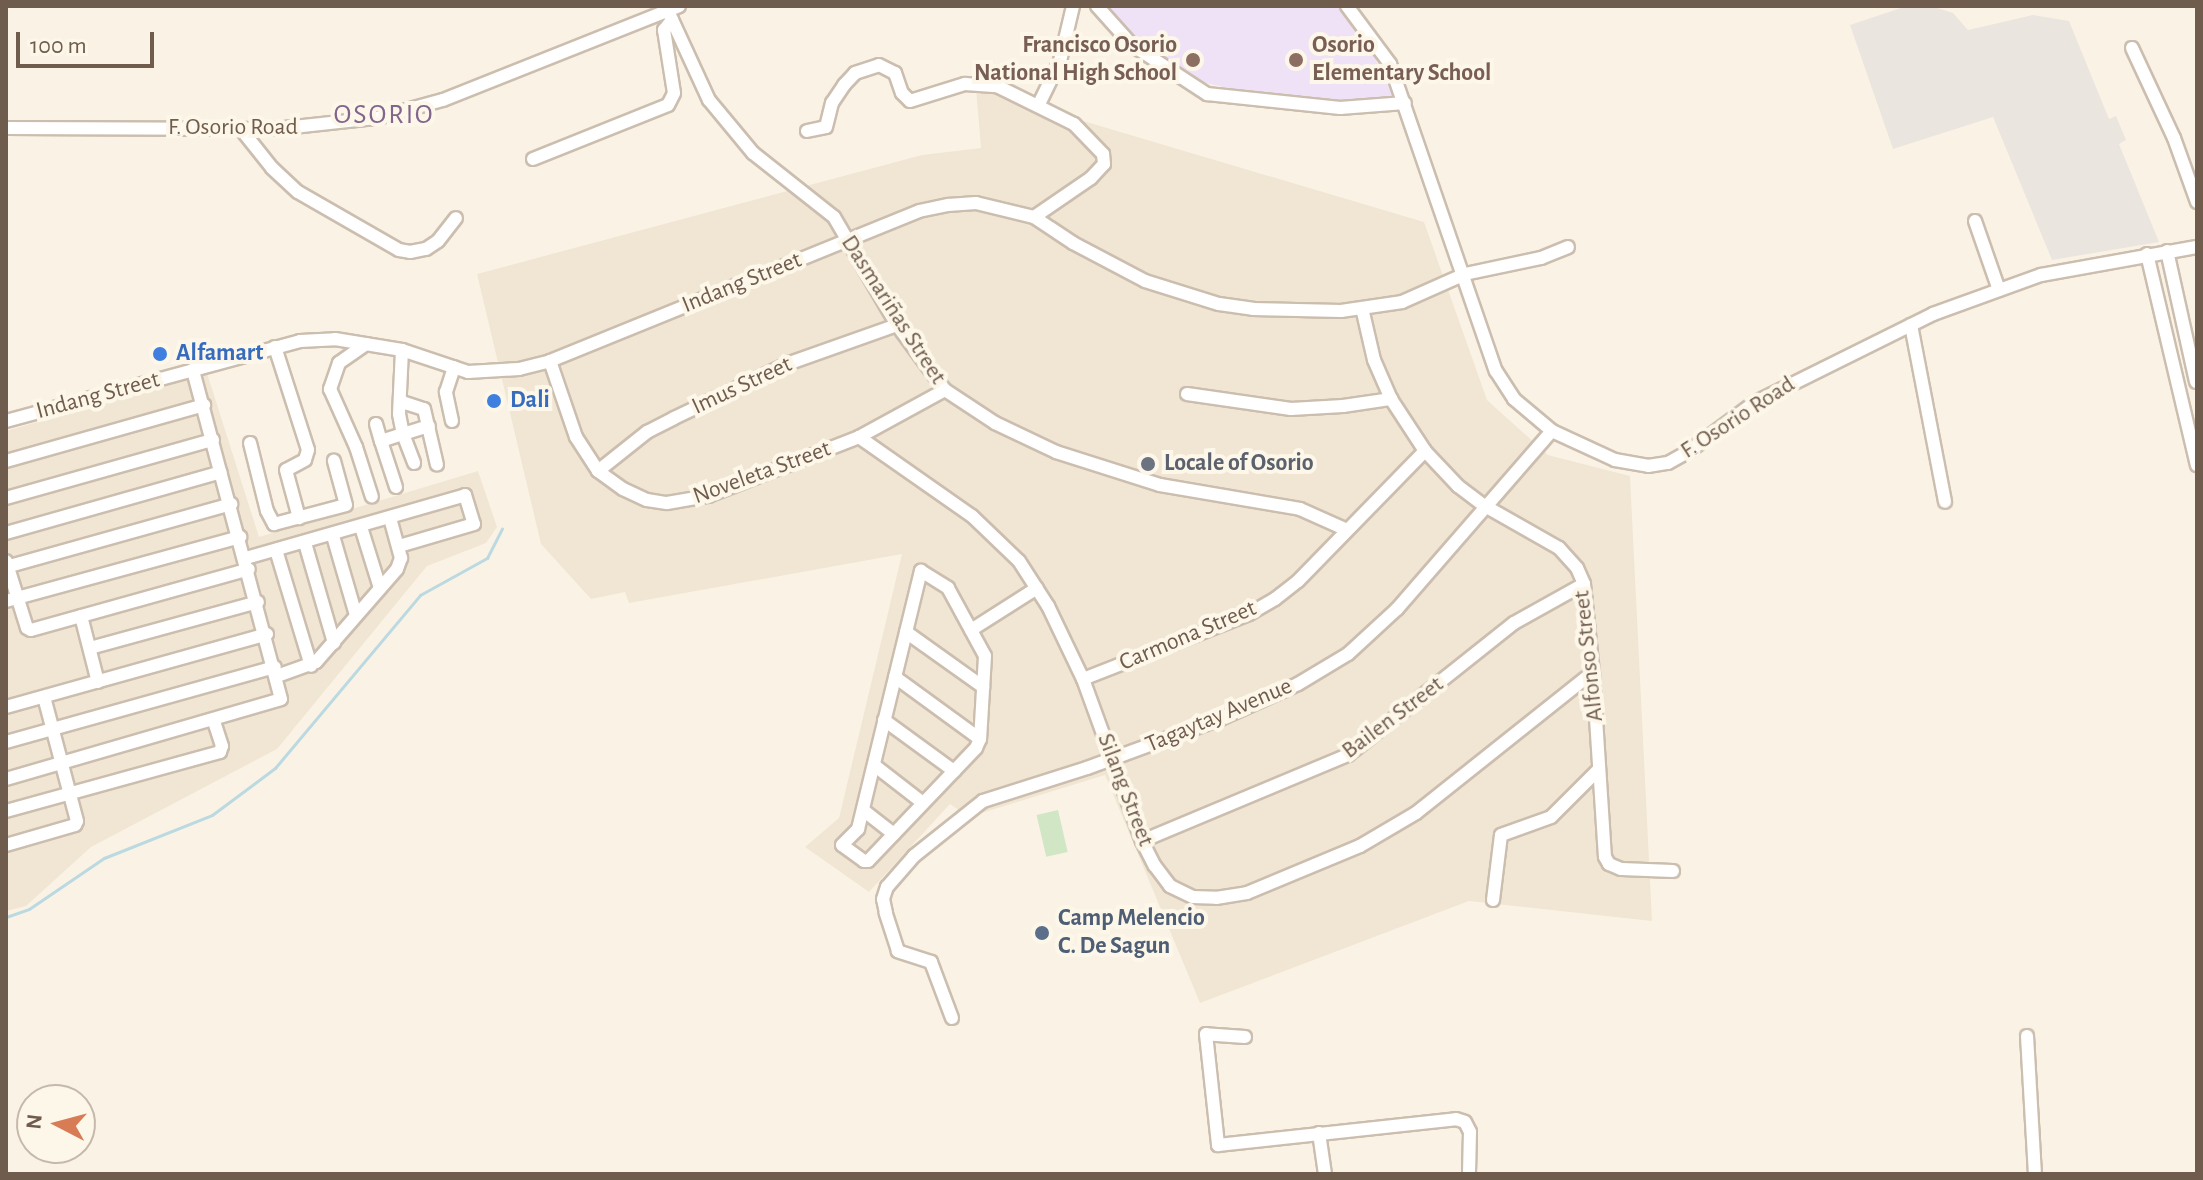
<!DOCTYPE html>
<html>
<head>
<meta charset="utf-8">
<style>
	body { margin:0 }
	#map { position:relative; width:2203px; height:1180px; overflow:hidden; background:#faf3e5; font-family:"Alegreya Sans",sans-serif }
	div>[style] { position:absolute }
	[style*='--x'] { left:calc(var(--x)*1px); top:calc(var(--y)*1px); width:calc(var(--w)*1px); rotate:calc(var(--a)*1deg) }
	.residential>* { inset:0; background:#f1e6d4 }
	.industrial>* { inset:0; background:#eae5df }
	.education>* { inset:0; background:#f0e2f6 }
	.green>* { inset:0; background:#d0e6c5; transform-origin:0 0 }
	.stream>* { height:3px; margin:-1.5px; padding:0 1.5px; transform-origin:1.5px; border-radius:1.5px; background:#bbd9e1 }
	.roads { filter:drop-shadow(2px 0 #ccbeaf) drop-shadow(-2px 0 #ccbeaf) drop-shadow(0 2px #ccbeaf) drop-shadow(0 -2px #ccbeaf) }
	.minor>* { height:12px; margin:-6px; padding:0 6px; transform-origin:6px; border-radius:6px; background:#fff }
	.dots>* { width:22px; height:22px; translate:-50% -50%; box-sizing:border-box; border:4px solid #fdf7ea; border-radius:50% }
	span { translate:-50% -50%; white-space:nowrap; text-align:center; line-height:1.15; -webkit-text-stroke:8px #fdf7ea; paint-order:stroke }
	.education-label { font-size:24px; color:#785e54; font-weight:700 }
	.right { translate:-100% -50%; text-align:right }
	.left { translate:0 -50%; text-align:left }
	.street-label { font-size:24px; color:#705c4d }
	.shop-label { font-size:24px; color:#366cbe; font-weight:700 }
	.worship-label { font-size:24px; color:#5b616d; font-weight:700 }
	.service-label { font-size:24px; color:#4e5e75; font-weight:700 }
	.quarter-label { font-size:28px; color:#82658c; letter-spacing:2px }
	.frame { position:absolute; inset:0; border:8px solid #705c4d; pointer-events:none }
	.north { position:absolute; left:16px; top:1084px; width:80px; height:80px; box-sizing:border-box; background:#fdf7ea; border:2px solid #c5b9ab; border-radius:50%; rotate:276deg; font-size:22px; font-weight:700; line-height:32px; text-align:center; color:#705c4d }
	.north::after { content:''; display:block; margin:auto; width:28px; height:36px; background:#d87c55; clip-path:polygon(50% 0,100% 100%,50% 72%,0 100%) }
	.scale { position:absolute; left:16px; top:32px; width:138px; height:36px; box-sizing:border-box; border:4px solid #705c4d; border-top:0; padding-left:10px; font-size:24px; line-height:28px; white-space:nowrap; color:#705c4d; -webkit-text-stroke:6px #fdf7ea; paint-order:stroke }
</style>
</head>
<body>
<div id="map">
	<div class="residential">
		<div style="clip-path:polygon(976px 89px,1424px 222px,1487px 400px,1548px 455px,1630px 476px,1652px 921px,1469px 901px,1200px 1003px,1105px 775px,969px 817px,950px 804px,869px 892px,805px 847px,839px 818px,902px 554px,629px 603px,625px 592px,591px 599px,541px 544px,477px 274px,922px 155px,981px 148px)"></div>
		<div style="clip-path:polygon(207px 373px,259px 537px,478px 471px,497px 527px,486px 543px,427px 566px,277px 749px,91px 847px,26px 906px,6px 911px,6px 431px)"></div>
	</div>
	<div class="industrial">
		<div style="clip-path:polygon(1907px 6px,1931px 6px,1953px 13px,1968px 30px,2033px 15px,2069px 21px,2109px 119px,2116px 116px,2126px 140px,2119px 144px,2159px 242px,2052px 260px,1993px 117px,1893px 149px,1850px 25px)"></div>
	</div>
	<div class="education">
		<div style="clip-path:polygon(1106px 6px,1339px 6px,1357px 22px,1397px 103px,1295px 104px,1202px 82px,1127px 33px)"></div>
	</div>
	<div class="green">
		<div style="left:1058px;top:810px;width:43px;height:22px;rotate:77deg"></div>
	</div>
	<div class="stream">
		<div style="--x:6;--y:917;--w:24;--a:-19"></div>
		<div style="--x:29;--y:909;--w:91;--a:-34.2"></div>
		<div style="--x:104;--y:858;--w:116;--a:-21.7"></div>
		<div style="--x:212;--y:815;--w:79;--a:-36.7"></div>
		<div style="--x:275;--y:768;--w:226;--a:-50"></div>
		<div style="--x:420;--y:595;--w:77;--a:-28.9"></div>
		<div style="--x:487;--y:558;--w:33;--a:-63"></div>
	</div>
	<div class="roads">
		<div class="minor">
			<div style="--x:1097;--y:6;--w:52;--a:48.1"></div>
			<div style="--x:1132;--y:45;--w:90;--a:33.2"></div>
			<div style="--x:1207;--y:94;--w:134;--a:6"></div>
			<div style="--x:1340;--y:108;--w:65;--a:-4.4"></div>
			<div style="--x:1347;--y:6;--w:72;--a:53.4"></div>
			<div style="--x:1390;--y:64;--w:325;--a:71"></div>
			<div style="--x:1496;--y:371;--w:33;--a:57"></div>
			<div style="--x:1514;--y:399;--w:50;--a:40.1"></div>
			<div style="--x:1552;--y:431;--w:69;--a:24.7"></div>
			<div style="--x:1615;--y:460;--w:34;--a:10"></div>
			<div style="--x:1648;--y:466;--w:20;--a:-9"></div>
			<div style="--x:1668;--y:463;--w:23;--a:-29"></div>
			<div style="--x:1688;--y:452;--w:82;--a:-36.6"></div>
			<div style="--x:1754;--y:403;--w:200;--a:-26.4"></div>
			<div style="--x:1933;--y:314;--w:115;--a:-19.9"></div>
			<div style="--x:2041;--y:275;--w:158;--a:-10.2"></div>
			<div style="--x:668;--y:11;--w:98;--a:65.3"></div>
			<div style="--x:709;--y:100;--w:69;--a:50.3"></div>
			<div style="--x:753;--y:153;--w:103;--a:38.3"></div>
			<div style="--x:834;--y:217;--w:125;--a:59.7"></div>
			<div style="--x:897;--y:325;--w:81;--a:53.6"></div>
			<div style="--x:945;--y:390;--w:60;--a:33.4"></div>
			<div style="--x:995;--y:423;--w:68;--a:25.4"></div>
			<div style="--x:1056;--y:452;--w:109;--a:17.6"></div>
			<div style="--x:1160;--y:485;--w:142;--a:9.7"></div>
			<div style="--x:1300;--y:509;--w:51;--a:24.1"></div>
			<div style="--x:2132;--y:48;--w:99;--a:65"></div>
			<div style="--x:2174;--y:138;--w:68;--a:70.2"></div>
			<div style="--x:1039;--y:104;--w:48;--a:-64"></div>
			<div style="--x:1060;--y:61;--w:57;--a:-76.7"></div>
			<div style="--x:6;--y:128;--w:269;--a:0.2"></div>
			<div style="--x:275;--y:129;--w:103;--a:-6.2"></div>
			<div style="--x:377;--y:118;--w:68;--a:-15.3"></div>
			<div style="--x:443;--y:100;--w:254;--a:-21.7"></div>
			<div style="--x:241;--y:129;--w:50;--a:51.5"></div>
			<div style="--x:272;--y:168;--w:35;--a:43"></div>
			<div style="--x:298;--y:192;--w:116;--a:29.9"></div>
			<div style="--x:399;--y:250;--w:11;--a:10"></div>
			<div style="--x:410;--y:252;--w:16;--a:-11"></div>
			<div style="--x:426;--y:249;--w:14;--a:-34"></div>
			<div style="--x:438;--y:241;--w:29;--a:-52"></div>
			<div style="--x:807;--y:131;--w:19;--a:-12"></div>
			<div style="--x:826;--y:127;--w:25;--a:-76"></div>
			<div style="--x:832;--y:103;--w:22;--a:-56"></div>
			<div style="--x:844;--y:85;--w:16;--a:-47"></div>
			<div style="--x:855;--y:73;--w:25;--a:-18"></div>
			<div style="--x:879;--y:65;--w:18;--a:27"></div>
			<div style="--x:895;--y:73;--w:21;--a:71"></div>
			<div style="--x:902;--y:93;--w:11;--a:45"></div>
			<div style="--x:910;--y:101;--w:58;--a:-17.2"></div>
			<div style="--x:965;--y:84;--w:32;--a:4"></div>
			<div style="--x:997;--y:86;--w:86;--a:26.3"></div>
			<div style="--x:1074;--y:124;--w:42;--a:46"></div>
			<div style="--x:1103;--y:154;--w:10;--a:84"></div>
			<div style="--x:1104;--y:164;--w:19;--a:133"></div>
			<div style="--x:1091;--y:178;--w:69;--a:145.6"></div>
			<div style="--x:533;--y:159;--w:145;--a:-21.8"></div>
			<div style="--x:668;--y:105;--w:13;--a:-63"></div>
			<div style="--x:674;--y:93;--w:64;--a:-99"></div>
			<div style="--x:664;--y:30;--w:13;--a:-51"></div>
			<div style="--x:1975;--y:221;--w:73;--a:70.8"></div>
			<div style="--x:2167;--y:251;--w:134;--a:77.5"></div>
			<div style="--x:2147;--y:254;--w:217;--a:76.7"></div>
			<div style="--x:1362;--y:308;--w:53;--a:77"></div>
			<div style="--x:1374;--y:360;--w:43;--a:66.4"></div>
			<div style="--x:1391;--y:399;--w:62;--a:56.8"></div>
			<div style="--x:1425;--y:451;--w:48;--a:46.7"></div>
			<div style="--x:1458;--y:486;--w:34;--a:37"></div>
			<div style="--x:1485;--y:506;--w:85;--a:29.6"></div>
			<div style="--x:1559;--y:548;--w:27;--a:48"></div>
			<div style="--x:1577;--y:568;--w:17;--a:66"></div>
			<div style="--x:1584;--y:584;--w:88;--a:84.2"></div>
			<div style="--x:1593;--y:672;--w:185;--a:86.3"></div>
			<div style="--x:1605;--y:857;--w:8;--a:60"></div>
			<div style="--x:1609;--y:864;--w:13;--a:23"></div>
			<div style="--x:1621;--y:869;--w:52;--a:2.2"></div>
			<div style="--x:1911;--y:325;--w:180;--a:79.1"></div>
			<div style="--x:366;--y:344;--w:33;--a:145"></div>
			<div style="--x:339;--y:363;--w:28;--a:109"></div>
			<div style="--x:330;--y:389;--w:64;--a:65.9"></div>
			<div style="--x:356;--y:447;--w:52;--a:72.3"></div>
			<div style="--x:275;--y:347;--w:108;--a:72.2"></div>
			<div style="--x:308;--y:450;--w:10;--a:107"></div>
			<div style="--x:305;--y:460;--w:21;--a:152"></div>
			<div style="--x:286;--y:470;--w:50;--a:74.8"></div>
			<div style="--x:402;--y:350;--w:64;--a:92.7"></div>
			<div style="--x:399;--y:414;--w:20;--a:79"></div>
			<div style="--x:403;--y:434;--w:27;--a:-17"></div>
			<div style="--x:550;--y:361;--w:80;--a:71.1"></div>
			<div style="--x:576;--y:437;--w:40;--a:57.1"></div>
			<div style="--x:598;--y:471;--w:31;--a:36"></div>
			<div style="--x:623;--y:489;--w:26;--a:25"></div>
			<div style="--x:647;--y:500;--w:20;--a:9"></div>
			<div style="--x:667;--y:503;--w:42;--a:-9.7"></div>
			<div style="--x:708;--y:496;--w:162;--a:-21.3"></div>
			<div style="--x:859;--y:437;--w:98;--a:-28.7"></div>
			<div style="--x:1187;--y:394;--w:105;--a:8.2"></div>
			<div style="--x:1291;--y:409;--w:52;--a:-3.3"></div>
			<div style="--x:1343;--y:406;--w:49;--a:-8.3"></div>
			<div style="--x:402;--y:402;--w:23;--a:18"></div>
			<div style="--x:424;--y:409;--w:57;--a:76.9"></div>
			<div style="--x:6;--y:421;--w:305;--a:-15.2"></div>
			<div style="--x:300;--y:341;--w:35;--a:-3"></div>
			<div style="--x:335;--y:339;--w:68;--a:9.3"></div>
			<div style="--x:402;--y:350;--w:70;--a:18.4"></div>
			<div style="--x:468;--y:372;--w:51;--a:-3.4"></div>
			<div style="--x:519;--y:369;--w:32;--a:-14"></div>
			<div style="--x:550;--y:361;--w:398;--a:-22.1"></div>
			<div style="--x:919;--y:211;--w:30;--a:-12"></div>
			<div style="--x:948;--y:205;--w:28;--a:-4"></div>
			<div style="--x:976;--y:203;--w:60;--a:13.6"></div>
			<div style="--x:1034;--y:217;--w:47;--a:33.7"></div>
			<div style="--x:1073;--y:243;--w:81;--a:27.8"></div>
			<div style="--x:1145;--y:281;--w:77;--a:17.3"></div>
			<div style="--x:1219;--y:304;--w:34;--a:8"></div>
			<div style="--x:1253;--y:309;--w:88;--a:1.3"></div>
			<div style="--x:1341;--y:311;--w:62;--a:-8.4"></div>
			<div style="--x:1402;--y:302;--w:69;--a:-24"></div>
			<div style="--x:1465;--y:274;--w:78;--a:-11.9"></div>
			<div style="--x:1541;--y:258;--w:29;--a:-22"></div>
			<div style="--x:452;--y:421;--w:30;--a:-102"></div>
			<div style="--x:446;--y:392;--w:26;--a:-72"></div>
			<div style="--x:376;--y:424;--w:18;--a:74"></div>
			<div style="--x:859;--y:437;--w:138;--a:35"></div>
			<div style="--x:972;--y:516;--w:65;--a:43.8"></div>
			<div style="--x:1019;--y:561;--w:54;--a:57.2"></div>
			<div style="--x:1048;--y:606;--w:81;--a:64.4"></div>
			<div style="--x:1083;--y:679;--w:172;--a:70"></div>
			<div style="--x:1142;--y:841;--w:28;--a:63"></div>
			<div style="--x:1155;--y:866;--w:25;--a:53"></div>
			<div style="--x:1170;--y:886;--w:25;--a:26"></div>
			<div style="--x:1193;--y:897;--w:23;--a:2"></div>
			<div style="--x:1216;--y:898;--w:31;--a:-9"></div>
			<div style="--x:1247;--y:893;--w:122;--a:-22.6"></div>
			<div style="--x:1360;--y:846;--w:65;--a:-30.5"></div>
			<div style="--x:1416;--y:813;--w:226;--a:-38.5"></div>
			<div style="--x:250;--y:443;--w:70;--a:76"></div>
			<div style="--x:267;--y:511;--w:15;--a:62"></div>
			<div style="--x:274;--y:524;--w:74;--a:-14.8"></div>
			<div style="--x:346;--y:505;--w:46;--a:-105.3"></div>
			<div style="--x:6;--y:461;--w:206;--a:-15.8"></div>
			<div style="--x:598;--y:471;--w:63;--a:-38.5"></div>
			<div style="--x:647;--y:432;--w:30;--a:-27"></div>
			<div style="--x:674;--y:418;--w:125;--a:-25.5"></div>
			<div style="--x:787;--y:364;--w:117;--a:-19.5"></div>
			<div style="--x:396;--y:487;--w:48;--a:-108.1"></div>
			<div style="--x:381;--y:441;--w:23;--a:-18"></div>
			<div style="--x:403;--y:434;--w:31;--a:69"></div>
			<div style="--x:6;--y:498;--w:215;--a:-15.7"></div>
			<div style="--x:361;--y:527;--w:64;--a:72.7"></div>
			<div style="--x:6;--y:533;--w:223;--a:-15.8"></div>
			<div style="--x:333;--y:536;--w:82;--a:73.8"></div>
			<div style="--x:305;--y:543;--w:104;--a:73.8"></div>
			<div style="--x:276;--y:550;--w:121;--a:73.2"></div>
			<div style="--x:246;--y:558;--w:228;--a:-16"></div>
			<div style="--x:465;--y:495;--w:30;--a:73"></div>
			<div style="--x:474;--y:524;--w:78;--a:163.7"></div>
			<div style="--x:6;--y:561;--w:70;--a:72.6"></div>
			<div style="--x:27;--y:628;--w:4;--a:27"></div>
			<div style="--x:31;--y:630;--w:226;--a:-15.6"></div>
			<div style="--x:6;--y:567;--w:234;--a:-15.6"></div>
			<div style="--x:921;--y:571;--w:32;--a:32"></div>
			<div style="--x:948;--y:588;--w:77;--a:61.4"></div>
			<div style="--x:985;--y:656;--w:83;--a:93.4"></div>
			<div style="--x:980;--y:739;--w:10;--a:114"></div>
			<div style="--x:976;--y:748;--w:156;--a:133.7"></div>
			<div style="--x:868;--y:861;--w:4;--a:180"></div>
			<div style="--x:864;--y:861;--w:27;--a:-144"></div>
			<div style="--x:842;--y:845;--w:23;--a:-45"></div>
			<div style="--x:858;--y:829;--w:266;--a:-76.3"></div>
			<div style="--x:6;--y:601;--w:243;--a:-15.3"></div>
			<div style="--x:81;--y:616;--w:68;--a:75.6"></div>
			<div style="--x:971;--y:630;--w:78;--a:-32.5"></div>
			<div style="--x:906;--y:632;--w:95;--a:35.5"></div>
			<div style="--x:90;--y:648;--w:174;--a:-15.3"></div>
			<div style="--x:277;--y:676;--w:41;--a:-19.7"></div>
			<div style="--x:316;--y:662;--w:123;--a:-48.9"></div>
			<div style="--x:397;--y:569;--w:12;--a:-70"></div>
			<div style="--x:401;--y:558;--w:41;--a:-105.4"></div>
			<div style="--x:895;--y:677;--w:105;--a:36.1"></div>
			<div style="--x:1083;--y:679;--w:178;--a:-21.4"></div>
			<div style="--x:1249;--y:614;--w:30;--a:-30"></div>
			<div style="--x:1275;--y:599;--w:29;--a:-38"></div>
			<div style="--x:1298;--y:581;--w:182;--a:-45.7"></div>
			<div style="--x:6;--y:707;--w:271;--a:-15.6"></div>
			<div style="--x:884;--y:720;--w:87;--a:36.1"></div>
			<div style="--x:6;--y:742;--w:279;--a:-15.6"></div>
			<div style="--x:874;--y:765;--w:62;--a:37.8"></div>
			<div style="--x:6;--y:779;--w:286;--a:-16.2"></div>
			<div style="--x:281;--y:699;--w:341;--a:-105"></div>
			<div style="--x:863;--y:810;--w:39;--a:38"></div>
			<div style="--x:6;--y:811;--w:222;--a:-15.4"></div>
			<div style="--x:220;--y:752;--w:6;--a:-72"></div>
			<div style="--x:222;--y:746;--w:26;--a:-108"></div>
			<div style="--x:1142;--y:841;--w:223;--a:-22.7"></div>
			<div style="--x:1348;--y:755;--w:212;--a:-38.5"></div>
			<div style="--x:1514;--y:623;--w:80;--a:-29.1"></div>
			<div style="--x:6;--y:845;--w:72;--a:-16.2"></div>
			<div style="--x:75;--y:825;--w:4;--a:-63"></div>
			<div style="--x:77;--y:821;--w:128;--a:-104.9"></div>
			<div style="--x:1493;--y:900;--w:65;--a:-83"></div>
			<div style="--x:1501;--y:835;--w:53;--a:-19.8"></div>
			<div style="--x:1551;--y:817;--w:68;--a:-45"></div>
			<div style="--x:952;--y:1018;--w:60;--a:-110.6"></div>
			<div style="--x:931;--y:962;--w:35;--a:-162"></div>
			<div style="--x:898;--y:951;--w:40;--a:-108"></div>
			<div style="--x:886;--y:913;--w:14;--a:-102"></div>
			<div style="--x:883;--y:899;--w:13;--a:-72"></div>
			<div style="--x:887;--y:887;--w:41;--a:-48.9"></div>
			<div style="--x:914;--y:856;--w:88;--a:-38.6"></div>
			<div style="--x:983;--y:801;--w:109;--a:-17.6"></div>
			<div style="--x:1087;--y:768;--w:142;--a:-20.2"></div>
			<div style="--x:1220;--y:719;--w:85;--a:-24.2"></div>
			<div style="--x:1298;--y:684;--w:58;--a:-31"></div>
			<div style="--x:1348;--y:654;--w:67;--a:-42.6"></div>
			<div style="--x:1397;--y:609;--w:236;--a:-49"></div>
			<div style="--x:2027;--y:1036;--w:138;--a:86.7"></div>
			<div style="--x:1245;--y:1037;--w:39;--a:-176"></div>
			<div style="--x:1206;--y:1034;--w:112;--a:83.8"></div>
			<div style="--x:1218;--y:1145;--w:239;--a:-6.2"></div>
			<div style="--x:1456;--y:1119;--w:9;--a:18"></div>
			<div style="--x:1465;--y:1122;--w:11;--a:63"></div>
			<div style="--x:1470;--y:1132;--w:42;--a:91.4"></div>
			<div style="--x:1319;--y:1133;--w:41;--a:81.7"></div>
		</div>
	</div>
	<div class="dots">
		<div style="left:1193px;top:60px;background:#8d6e63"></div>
		<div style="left:1296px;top:60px;background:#8d6e63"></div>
		<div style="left:160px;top:354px;background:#3f7fe0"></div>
		<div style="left:494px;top:401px;background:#3f7fe0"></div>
		<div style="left:1148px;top:464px;background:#6b7280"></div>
		<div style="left:1042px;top:933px;background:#5c6f8a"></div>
	</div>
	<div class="education-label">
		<span class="right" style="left:1177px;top:60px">Francisco Osorio<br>National High School</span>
		<span class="left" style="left:1312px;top:60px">Osorio<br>Elementary School</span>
	</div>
	<div class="street-label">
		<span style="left:233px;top:128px">F. Osorio Road</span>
		<span style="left:742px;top:283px;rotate:-22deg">Indang Street</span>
		<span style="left:893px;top:310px;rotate:57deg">Dasmariñas Street</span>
		<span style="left:742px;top:386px;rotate:-25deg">Imus Street</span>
		<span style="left:98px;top:396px;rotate:-15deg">Indang Street</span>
		<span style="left:1738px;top:418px;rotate:-33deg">F. Osorio Road</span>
		<span style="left:762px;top:473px;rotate:-20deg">Noveleta Street</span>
		<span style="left:1188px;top:636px;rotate:-23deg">Carmona Street</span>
		<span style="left:1589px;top:656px;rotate:-96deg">Alfonso Street</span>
		<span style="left:1219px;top:716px;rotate:-23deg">Tagaytay Avenue</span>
		<span style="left:1393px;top:718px;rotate:-37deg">Bailen Street</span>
		<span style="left:1125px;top:790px;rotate:69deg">Silang Street</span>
	</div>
	<div class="shop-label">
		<span class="left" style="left:176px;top:354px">Alfamart</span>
		<span class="left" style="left:510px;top:401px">Dali</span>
	</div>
	<div class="worship-label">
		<span class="left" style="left:1164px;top:464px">Locale of Osorio</span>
	</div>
	<div class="service-label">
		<span class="left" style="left:1058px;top:933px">Camp Melencio<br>C. De Sagun</span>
	</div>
	<div class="quarter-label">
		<span style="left:384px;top:115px">OSORIO</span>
	</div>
	<div class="frame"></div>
	<div class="north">N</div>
	<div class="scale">100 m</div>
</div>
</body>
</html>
